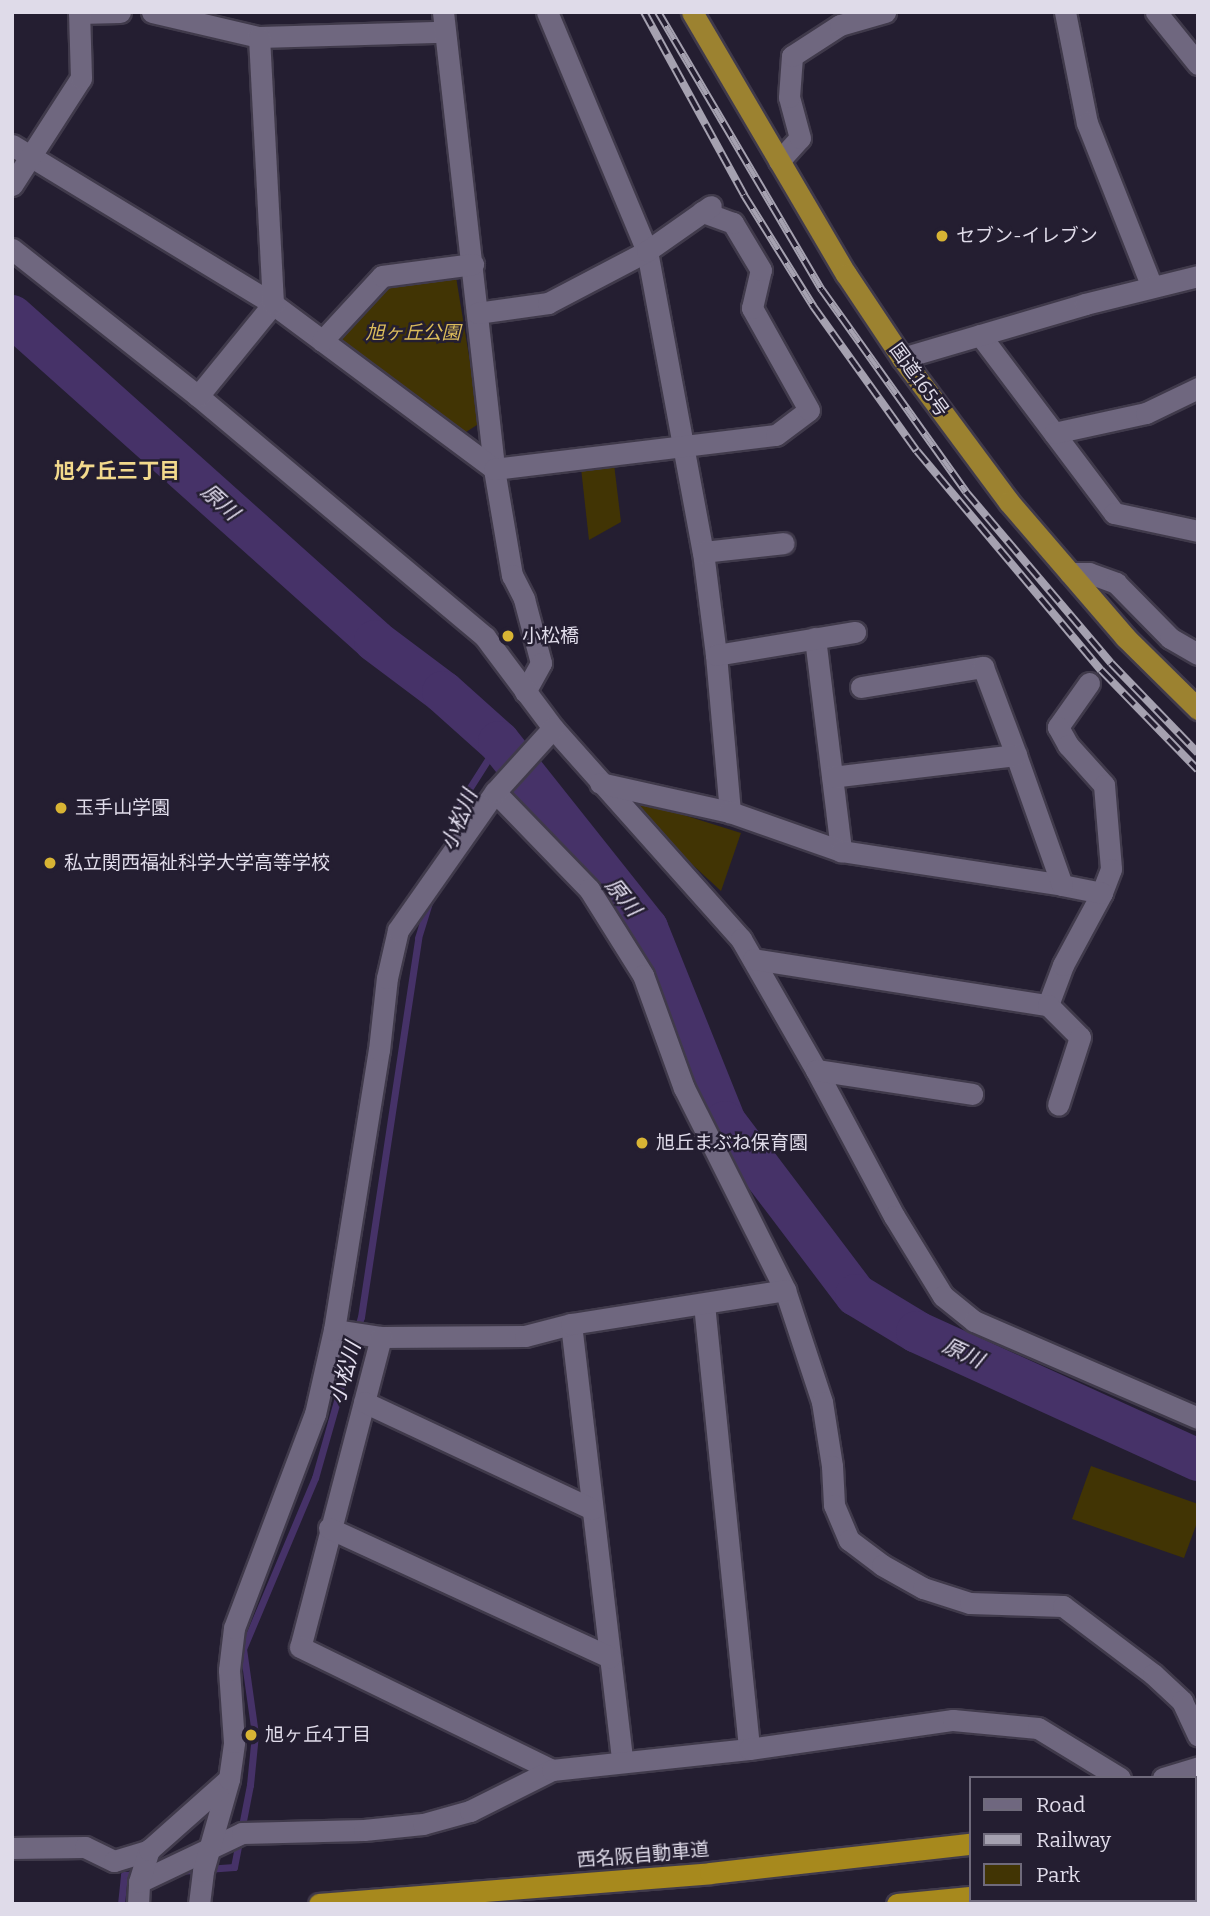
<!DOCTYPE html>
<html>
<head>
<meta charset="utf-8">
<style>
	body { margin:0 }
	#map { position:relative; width:1210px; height:1916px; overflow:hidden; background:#241e31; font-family:Bitter,"Noto Sans JP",serif }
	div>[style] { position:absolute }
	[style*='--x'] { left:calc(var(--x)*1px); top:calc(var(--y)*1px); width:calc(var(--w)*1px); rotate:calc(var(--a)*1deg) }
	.green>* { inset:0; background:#413404 }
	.stream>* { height:7px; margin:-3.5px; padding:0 3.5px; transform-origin:3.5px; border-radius:3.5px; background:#463268 }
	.river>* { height:42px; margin:-21px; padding:0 21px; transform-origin:21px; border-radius:21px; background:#463268 }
	.roads { filter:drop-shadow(2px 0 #403a4b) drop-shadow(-2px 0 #403a4b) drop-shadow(0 2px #403a4b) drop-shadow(0 -2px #403a4b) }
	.minor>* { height:21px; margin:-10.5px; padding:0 10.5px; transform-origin:10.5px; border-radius:10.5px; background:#6f677f }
	.tertiary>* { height:21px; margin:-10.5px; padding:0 10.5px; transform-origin:10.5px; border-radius:10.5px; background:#6f677f }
	.trunk>* { height:21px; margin:-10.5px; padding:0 10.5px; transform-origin:10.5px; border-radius:10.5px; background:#9c8230 }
	.motorway>* { height:21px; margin:-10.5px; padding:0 10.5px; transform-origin:10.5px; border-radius:10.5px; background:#a7891d }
	.rail>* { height:8px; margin-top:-4px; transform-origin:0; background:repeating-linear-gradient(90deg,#241e31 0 16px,#a5a1b0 0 32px); box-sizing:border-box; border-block:2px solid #a5a1b0 }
	.dots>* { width:19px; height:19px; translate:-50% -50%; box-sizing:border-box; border:4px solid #241e31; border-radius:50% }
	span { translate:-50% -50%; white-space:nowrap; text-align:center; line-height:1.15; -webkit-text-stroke:5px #241e31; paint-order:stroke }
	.poi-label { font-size:19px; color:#dfdbe9 }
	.left { translate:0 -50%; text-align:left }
	.park-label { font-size:19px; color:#dabb5b; font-style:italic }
	.street-label { font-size:19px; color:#dfdbe9 }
	.neighbourhood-label { font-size:21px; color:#f2d98c; font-weight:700 }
	.water-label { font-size:21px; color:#e5e0f1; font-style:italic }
	.frame { position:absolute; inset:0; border:14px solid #dfdbe9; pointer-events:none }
	.legend { position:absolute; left:969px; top:1776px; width:228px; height:126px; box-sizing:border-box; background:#241e31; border:2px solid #6f6a7b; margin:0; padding:9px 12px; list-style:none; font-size:21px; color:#dfdbe9 }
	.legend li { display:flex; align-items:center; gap:14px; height:35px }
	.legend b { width:35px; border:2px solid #6f6a7b }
</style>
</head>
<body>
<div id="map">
	<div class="green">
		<div style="clip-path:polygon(456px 277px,480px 423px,463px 434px,342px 346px,342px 337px,374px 294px,388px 285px)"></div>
		<div style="clip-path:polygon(614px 464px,621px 522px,589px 540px,581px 468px)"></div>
		<div style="clip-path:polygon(639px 801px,741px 833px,721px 891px,633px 810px)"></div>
		<div style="clip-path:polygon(1091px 1466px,1198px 1504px,1198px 1520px,1184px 1558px,1072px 1519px)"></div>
	</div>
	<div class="stream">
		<div style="--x:448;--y:845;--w:47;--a:-72.7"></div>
		<div style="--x:462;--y:800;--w:69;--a:-57.5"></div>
		<div style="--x:179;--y:1871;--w:55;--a:-4.2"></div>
		<div style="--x:234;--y:1867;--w:84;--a:-79"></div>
		<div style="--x:250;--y:1785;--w:51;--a:-84.4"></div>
		<div style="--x:255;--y:1734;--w:86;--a:-98"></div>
		<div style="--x:243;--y:1649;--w:186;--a:-67.2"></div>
		<div style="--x:315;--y:1478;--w:167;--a:-74.1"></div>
		<div style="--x:361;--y:1317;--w:383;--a:-81.4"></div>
		<div style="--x:418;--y:938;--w:44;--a:-72.8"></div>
		<div style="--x:121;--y:1904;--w:29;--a:-84"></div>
		<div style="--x:124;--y:1875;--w:16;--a:-4"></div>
	</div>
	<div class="river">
		<div style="--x:12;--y:316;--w:487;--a:41.8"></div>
		<div style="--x:375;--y:641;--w:85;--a:36.9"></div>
		<div style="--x:443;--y:692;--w:75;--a:41.8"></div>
		<div style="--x:499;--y:742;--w:238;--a:51.5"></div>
		<div style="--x:647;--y:928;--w:209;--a:68.1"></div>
		<div style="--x:725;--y:1122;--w:217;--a:52.9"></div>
		<div style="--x:856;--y:1295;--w:71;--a:31.2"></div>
		<div style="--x:917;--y:1332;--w:309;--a:24.5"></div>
	</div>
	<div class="roads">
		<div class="minor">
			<div style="--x:152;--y:12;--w:110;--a:13.2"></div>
			<div style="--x:259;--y:37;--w:184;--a:-1.6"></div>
			<div style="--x:443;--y:12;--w:460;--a:83.6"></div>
			<div style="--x:494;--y:469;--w:108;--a:80.4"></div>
			<div style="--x:512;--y:575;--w:27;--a:63"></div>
			<div style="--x:524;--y:599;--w:66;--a:75.1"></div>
			<div style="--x:541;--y:663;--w:33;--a:119"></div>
			<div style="--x:547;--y:12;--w:259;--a:67.3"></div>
			<div style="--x:647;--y:251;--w:306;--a:79.5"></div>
			<div style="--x:703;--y:552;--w:104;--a:82.8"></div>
			<div style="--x:716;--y:655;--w:158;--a:84.9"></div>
			<div style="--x:1065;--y:12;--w:113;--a:78.8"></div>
			<div style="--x:1087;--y:123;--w:176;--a:68.4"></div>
			<div style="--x:1156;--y:12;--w:67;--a:51.1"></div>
			<div style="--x:79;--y:13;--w:41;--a:-1.4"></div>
			<div style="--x:12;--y:145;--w:306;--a:31.3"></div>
			<div style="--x:273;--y:304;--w:276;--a:36.7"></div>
			<div style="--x:494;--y:469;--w:284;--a:-6.9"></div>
			<div style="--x:776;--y:435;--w:41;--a:-37.1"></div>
			<div style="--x:809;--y:410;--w:117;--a:-119.2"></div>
			<div style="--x:752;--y:308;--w:39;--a:-77"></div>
			<div style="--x:761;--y:270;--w:55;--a:-120.8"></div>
			<div style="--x:733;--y:223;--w:33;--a:-160"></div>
			<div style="--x:779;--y:161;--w:31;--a:-48"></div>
			<div style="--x:800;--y:138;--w:42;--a:-105"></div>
			<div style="--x:789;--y:97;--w:41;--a:-85.8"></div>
			<div style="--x:792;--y:56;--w:57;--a:-32.9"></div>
			<div style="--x:840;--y:25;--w:47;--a:-16.1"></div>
			<div style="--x:12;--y:185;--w:127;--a:-57.2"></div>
			<div style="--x:81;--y:78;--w:66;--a:-91.7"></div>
			<div style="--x:12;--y:249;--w:237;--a:38.3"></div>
			<div style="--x:198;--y:396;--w:375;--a:40"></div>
			<div style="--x:485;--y:637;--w:114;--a:53.2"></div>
			<div style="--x:553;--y:728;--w:283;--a:48.3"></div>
			<div style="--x:741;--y:939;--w:151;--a:60.2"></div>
			<div style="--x:816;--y:1070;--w:166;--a:61.9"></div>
			<div style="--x:894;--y:1216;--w:94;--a:58.5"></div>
			<div style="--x:943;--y:1296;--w:40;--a:39"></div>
			<div style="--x:974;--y:1321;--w:244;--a:23.4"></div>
			<div style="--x:477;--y:313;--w:72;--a:-8"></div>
			<div style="--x:548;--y:303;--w:112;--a:-27.7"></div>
			<div style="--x:647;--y:251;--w:78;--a:-35.1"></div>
			<div style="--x:980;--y:335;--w:223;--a:53"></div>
			<div style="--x:1114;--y:513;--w:86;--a:12.1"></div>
			<div style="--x:322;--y:341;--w:88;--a:-47.3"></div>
			<div style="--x:382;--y:276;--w:92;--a:-7.5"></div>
			<div style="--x:902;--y:358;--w:191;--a:-16.4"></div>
			<div style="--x:1085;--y:304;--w:116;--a:-13.9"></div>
			<div style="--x:198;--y:396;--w:119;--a:-50.8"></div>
			<div style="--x:273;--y:304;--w:267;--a:-93"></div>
			<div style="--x:1054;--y:433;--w:94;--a:-12.3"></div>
			<div style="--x:1146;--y:413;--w:58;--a:-25.7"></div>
			<div style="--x:703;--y:552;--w:81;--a:-6.3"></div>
			<div style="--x:1070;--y:573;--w:19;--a:0"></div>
			<div style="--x:1089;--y:573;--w:29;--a:20"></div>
			<div style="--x:1116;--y:583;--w:77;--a:45.5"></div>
			<div style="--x:1170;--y:638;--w:32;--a:30"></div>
			<div style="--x:815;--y:638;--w:215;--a:83"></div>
			<div style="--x:716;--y:655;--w:141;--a:-9.4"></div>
			<div style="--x:1089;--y:683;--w:54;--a:125.2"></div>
			<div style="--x:1058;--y:727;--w:21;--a:61"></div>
			<div style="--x:1068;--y:745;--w:54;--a:48"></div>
			<div style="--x:1104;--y:785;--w:84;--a:85.2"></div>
			<div style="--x:1111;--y:869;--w:26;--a:111"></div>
			<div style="--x:861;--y:687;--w:124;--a:-9.3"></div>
			<div style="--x:983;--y:667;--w:94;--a:69.4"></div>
			<div style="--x:600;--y:783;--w:133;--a:12.6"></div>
			<div style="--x:730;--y:812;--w:118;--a:19.4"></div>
			<div style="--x:841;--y:851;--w:224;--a:8.7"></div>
			<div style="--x:495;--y:792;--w:135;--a:45.9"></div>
			<div style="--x:589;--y:889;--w:102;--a:57.9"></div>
			<div style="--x:643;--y:975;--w:120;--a:70.1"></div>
			<div style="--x:684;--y:1088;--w:226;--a:63.4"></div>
			<div style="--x:785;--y:1290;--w:118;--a:71.7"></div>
			<div style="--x:822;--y:1402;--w:65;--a:81.1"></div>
			<div style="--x:832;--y:1466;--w:39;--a:87"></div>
			<div style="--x:834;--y:1505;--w:38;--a:67"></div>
			<div style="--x:849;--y:1540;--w:41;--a:37.1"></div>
			<div style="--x:882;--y:1565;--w:47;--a:29.3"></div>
			<div style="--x:923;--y:1588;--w:49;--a:17.7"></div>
			<div style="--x:970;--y:1603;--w:93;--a:1.8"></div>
			<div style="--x:1063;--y:1606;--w:113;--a:37.1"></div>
			<div style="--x:1153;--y:1674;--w:40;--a:43"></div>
			<div style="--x:1182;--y:1701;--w:38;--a:65"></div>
			<div style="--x:753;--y:959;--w:299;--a:8.9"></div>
			<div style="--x:1048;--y:1005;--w:43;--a:-69.4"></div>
			<div style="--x:1063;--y:965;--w:82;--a:-61.6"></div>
			<div style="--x:1102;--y:893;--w:41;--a:-168.7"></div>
			<div style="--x:1062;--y:885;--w:138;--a:-109.5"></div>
			<div style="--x:1016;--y:755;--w:185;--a:173.2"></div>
			<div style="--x:1048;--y:1005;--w:45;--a:45"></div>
			<div style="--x:1080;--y:1037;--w:71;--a:107.9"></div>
			<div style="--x:816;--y:1070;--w:158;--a:8.7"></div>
			<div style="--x:704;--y:1304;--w:447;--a:84.2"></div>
			<div style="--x:571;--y:1324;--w:439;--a:83.3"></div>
			<div style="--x:334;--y:1330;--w:48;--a:8.5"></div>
			<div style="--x:381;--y:1337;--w:144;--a:-0.4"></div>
			<div style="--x:525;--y:1336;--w:48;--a:-14.6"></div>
			<div style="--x:571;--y:1324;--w:217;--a:-9"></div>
			<div style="--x:381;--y:1337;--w:320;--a:104.6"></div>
			<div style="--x:300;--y:1647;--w:280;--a:26"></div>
			<div style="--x:364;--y:1402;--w:252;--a:25.1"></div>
			<div style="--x:329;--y:1528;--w:309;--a:24.7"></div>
			<div style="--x:1163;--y:1778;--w:37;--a:-17"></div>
			<div style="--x:12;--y:1848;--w:73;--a:-0.8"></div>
			<div style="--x:85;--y:1847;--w:32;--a:26"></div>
			<div style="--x:114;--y:1861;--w:37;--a:-17"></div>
			<div style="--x:139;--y:1882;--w:114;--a:-25.4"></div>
			<div style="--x:242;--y:1833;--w:122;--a:-1.4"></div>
			<div style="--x:364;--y:1830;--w:59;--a:-5.8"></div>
			<div style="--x:423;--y:1824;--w:49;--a:-15.5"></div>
			<div style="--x:470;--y:1811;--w:92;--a:-26.6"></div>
			<div style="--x:552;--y:1770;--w:198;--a:-6.1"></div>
			<div style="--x:749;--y:1749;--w:206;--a:-8.1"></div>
			<div style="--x:953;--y:1720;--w:85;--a:5.4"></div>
			<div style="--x:1038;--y:1728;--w:96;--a:31.4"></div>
			<div style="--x:199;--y:1904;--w:33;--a:-83"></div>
			<div style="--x:203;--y:1871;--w:96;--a:-74.2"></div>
		</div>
		<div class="tertiary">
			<div style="--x:138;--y:1904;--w:22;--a:-87"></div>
			<div style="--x:139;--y:1882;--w:34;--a:-73"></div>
			<div style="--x:149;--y:1850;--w:107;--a:-41.6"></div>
			<div style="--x:229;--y:1779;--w:37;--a:-82"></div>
			<div style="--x:234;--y:1742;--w:72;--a:-94"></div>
			<div style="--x:229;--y:1670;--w:42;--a:-83.2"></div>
			<div style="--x:234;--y:1628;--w:229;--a:-69.3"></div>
			<div style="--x:315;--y:1414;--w:86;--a:-77.3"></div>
			<div style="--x:334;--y:1330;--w:284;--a:-80.9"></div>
			<div style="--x:379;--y:1050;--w:72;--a:-83.7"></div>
			<div style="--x:387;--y:978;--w:49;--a:-77.1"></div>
			<div style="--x:398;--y:930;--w:169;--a:-54.9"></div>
			<div style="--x:495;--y:792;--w:86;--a:-47.8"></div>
		</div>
		<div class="trunk">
			<div style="--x:692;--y:12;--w:304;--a:59.6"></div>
			<div style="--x:846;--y:274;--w:101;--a:56.3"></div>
			<div style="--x:902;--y:358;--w:179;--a:53.4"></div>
			<div style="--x:1009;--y:502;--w:178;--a:49.3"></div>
			<div style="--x:1125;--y:637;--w:103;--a:44.6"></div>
		</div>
		<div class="motorway">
			<div style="--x:1194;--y:1817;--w:4;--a:-14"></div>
			<div style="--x:1194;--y:1874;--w:4;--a:-14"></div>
			<div style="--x:319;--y:1904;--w:392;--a:-4.5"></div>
			<div style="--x:710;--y:1873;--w:262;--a:-6.4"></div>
			<div style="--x:897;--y:1904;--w:73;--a:-5.5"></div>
		</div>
	</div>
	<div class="rail">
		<div style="--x:644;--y:12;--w:209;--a:61.3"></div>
		<div style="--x:744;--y:195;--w:131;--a:58.1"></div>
		<div style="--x:813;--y:306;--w:178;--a:54.4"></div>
		<div style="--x:917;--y:451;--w:286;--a:50"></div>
		<div style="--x:1101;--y:670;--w:139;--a:45.9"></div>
		<div style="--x:658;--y:12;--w:323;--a:59.5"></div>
		<div style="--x:822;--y:290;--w:248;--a:54.5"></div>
		<div style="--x:966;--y:492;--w:224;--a:49.7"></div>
		<div style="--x:1111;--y:663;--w:125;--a:46"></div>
	</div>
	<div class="dots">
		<div style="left:942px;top:236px;background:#d8b434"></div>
		<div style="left:508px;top:636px;background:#d8b434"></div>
		<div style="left:61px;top:808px;background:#d8b434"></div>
		<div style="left:50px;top:863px;background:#d8b434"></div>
		<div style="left:642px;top:1143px;background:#d8b434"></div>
		<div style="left:251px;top:1735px;background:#d8b434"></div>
	</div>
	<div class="poi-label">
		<span class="left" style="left:956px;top:236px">セブン-イレブン</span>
		<span class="left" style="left:522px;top:636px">小松橋</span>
		<span class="left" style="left:75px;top:808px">玉手山学園</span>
		<span class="left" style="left:64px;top:863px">私立関西福祉科学大学高等学校</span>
		<span class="left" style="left:656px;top:1143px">旭丘まぶね保育園</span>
		<span class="left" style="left:265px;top:1735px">旭ヶ丘4丁目</span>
	</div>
	<div class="park-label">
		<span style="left:413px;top:333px">旭ヶ丘公園</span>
	</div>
	<div class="street-label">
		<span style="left:919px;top:380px;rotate:54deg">国道165号</span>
		<span style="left:643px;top:1855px;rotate:-5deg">西名阪自動車道</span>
	</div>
	<div class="neighbourhood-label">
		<span style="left:117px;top:471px">旭ケ丘三丁目</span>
	</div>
	<div class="water-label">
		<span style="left:220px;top:502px;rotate:42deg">原川</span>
		<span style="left:459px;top:820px;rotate:-68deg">小松川</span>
		<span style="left:623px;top:897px;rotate:51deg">原川</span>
		<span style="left:963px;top:1353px;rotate:25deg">原川</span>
		<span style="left:345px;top:1373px;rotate:-74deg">小松川</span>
	</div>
	<div class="frame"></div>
	<ul class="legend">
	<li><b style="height:9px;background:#6f677f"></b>Road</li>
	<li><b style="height:9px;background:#a5a1b0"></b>Railway</li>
	<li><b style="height:19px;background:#413404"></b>Park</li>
	</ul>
</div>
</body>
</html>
